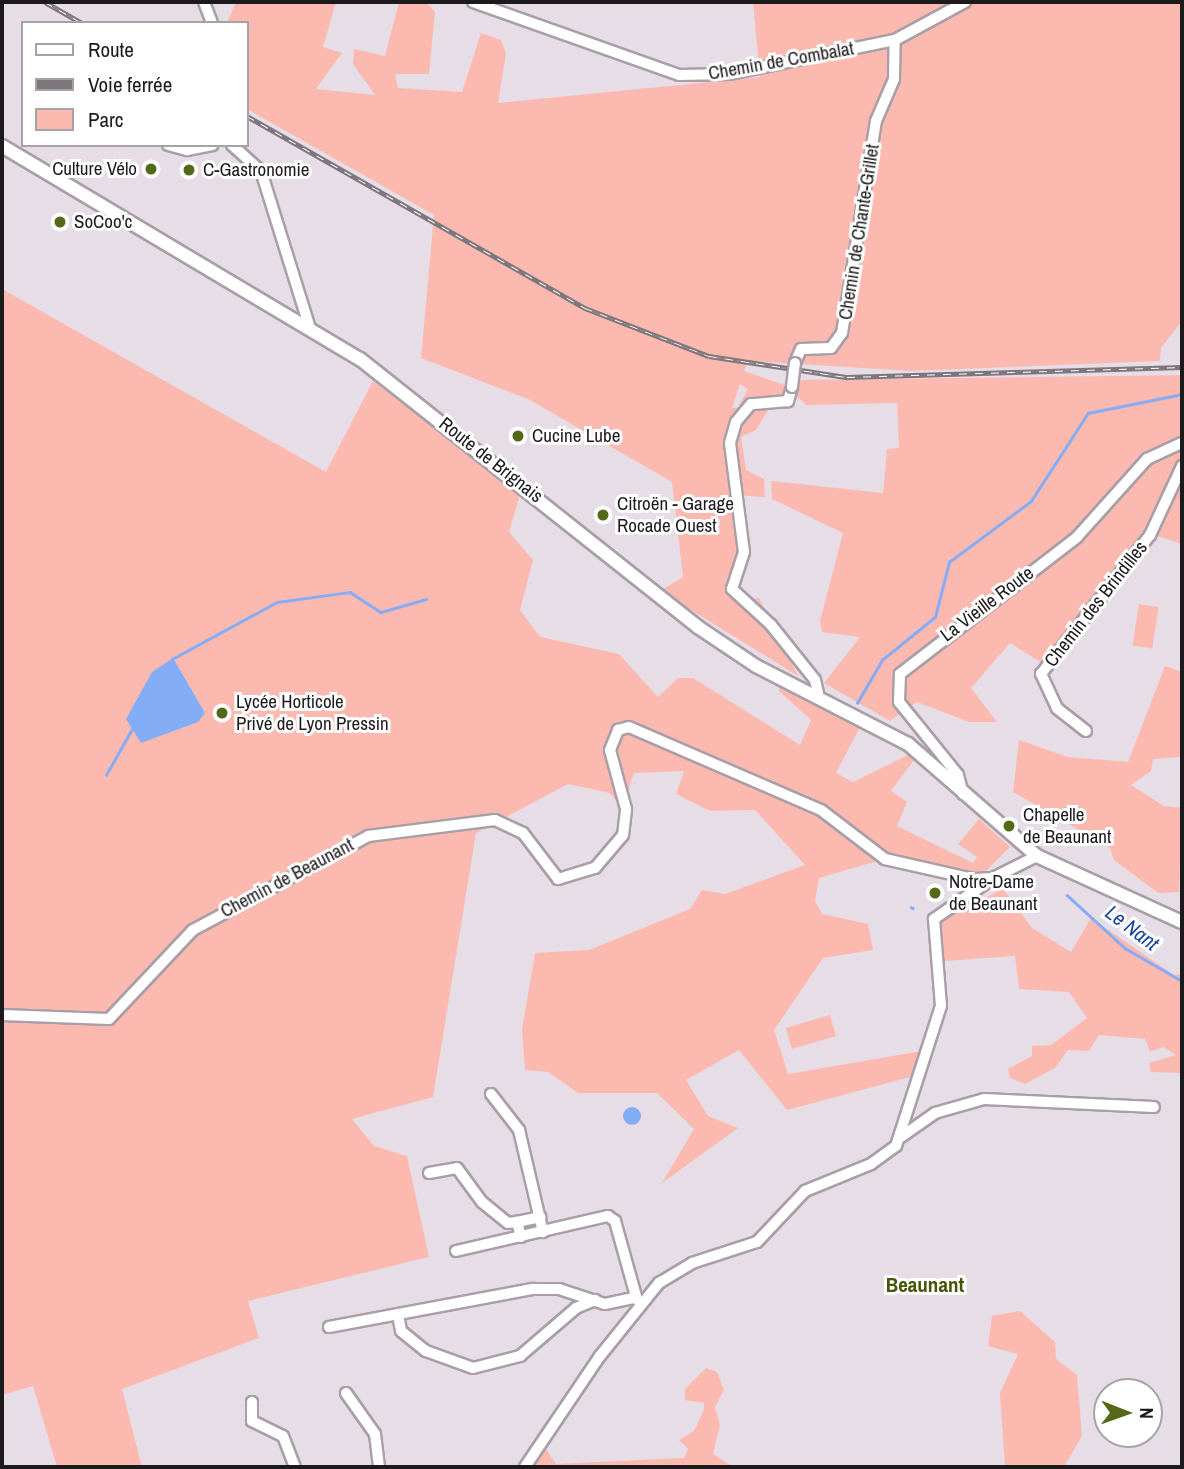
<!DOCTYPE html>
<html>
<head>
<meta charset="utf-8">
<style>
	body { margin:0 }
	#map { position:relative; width:1184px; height:1469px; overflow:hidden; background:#e7dde7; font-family:"Archivo Narrow",sans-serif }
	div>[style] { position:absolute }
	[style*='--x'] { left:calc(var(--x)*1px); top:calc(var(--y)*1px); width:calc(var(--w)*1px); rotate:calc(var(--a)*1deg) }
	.green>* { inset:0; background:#fbb9af; transform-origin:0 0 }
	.water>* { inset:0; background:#84adf8 }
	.round { border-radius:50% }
	.stream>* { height:2.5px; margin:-1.25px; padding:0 1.25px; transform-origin:1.25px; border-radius:1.25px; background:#84adf8 }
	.roads { filter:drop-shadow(2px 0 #a89fa8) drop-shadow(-2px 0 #a89fa8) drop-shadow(0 2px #a89fa8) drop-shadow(0 -2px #a89fa8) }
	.minor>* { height:10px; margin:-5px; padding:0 5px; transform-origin:5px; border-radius:5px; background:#fff }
	.major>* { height:12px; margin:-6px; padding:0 6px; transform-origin:6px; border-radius:6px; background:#fff }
	.rail>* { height:5px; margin-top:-2.5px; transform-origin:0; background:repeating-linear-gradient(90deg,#fff 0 8px,#7d767d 0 16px); box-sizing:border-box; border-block:2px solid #7d767d }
	.bridges { filter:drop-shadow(2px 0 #a89fa8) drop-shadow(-2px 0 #a89fa8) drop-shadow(0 2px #a89fa8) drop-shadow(0 -2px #a89fa8) }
	.minor-bridge>* { height:10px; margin:-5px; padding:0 5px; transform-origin:5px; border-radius:5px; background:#fff }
	.dots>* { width:19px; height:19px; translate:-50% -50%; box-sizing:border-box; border:4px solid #fff; border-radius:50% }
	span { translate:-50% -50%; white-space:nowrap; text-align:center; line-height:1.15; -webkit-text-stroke:6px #fff; paint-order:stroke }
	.street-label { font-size:19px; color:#1d1a1d }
	.poi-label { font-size:19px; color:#1d1a1d }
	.right { translate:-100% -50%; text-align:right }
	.left { translate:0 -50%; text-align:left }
	.water-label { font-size:21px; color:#194399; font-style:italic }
	.neighbourhood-label { font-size:21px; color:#445607; font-weight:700 }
	.frame { position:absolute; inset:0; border:4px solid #1d1a1d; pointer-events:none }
	.legend { position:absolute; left:21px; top:21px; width:228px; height:126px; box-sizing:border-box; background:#fff; border:2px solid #a5a3a5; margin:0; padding:9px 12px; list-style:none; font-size:21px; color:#1d1a1d }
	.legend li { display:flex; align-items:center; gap:14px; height:35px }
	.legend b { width:35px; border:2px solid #a5a3a5 }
	.north { position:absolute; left:1093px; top:1378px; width:70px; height:70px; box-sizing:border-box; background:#fff; border:2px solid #a5a3a5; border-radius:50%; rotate:91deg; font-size:19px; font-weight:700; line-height:28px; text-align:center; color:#1d1a1d }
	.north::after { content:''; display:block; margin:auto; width:24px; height:32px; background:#546917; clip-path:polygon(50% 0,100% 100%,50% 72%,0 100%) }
</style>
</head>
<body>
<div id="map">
	<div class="green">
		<div style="clip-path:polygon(236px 2px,336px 2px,323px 47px,342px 53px,316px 89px,375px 95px,353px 64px,354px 49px,385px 56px,399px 2px,426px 2px,435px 12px,429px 74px,395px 74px,398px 88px,462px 92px,481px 33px,501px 40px,506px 53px,498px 103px,760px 77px,753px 2px,1182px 2px,1182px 321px,1161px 348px,1160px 361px,910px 371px,748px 361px,744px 371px,793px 388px,797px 380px,1182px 375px,1182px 544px,1154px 535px,1067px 645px,1042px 663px,1010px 643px,971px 688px,997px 722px,969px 722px,917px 702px,890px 721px,824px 683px,860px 637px,822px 632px,820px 621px,843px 533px,772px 499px,771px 481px,883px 493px,887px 449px,899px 448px,897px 403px,806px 405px,798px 397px,739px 405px,748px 389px,740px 384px,732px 408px,770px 407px,756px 430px,741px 437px,746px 470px,764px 479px,765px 497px,735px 495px,740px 552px,730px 591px,736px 601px,759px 598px,798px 676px,660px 591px,683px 577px,672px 482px,530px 400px,421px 358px,434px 215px,247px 109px,247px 23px,227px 23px)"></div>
		<div style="clip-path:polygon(2px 289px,326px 472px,373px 381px,520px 495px,509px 532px,533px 560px,520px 610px,540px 637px,619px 654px,658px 697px,678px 678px,693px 678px,800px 745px,811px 720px,779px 691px,780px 684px,834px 709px,860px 727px,836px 773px,853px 782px,908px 755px,914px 760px,891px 791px,907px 802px,897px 826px,973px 863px,977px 857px,958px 844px,979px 819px,1010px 847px,983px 874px,883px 853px,874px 862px,819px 878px,815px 901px,822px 914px,868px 924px,873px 950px,823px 958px,774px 1030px,788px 1074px,922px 1051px,914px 1076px,787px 1110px,739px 1050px,686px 1080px,708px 1116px,738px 1128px,662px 1183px,694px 1129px,657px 1093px,578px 1093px,548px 1072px,525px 1070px,522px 1030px,535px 953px,589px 950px,690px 909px,702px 890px,725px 894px,805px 865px,755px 810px,710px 811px,676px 794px,684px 771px,634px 773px,622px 809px,610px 793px,568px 784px,476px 833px,433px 1097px,352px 1119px,374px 1146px,407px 1156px,429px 1257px,248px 1301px,259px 1338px,122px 1389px,142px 1467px,57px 1467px,33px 1386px,2px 1395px)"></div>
		<div style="left:1139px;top:604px;width:20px;height:42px;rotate:9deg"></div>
		<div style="clip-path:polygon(1165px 666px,1182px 672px,1182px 757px,1153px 759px,1151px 771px,1131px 785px,1164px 806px,1182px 808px,1179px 892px,1158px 893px,1114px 860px,1110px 848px,1013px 792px,1019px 740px,1068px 757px,1128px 762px)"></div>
		<div style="clip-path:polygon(1003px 889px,1032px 928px,1071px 952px,1091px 918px,1174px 975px,1182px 974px,1182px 1073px,1151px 1072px,1149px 1063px,1176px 1055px,1163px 1047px,1150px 1052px,1145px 1039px,1099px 1035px,1089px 1051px,1068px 1050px,1055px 1068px,1025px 1084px,1010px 1078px,1008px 1069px,1032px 1056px,1032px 1046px,1051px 1045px,1087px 1018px,1069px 992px,1019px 989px,1015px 956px,943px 961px,941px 919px)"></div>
		<div style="left:830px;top:1015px;width:22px;height:46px;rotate:74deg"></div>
		<div style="clip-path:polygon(1020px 1311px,1055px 1342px,1056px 1359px,1077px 1375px,1082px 1436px,1064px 1467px,1005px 1467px,1000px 1393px,1018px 1354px,988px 1346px,992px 1316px)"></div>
		<div style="clip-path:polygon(706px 1368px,717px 1372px,724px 1390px,715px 1407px,720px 1425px,713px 1454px,733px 1467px,533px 1467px,546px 1449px,556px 1464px,684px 1458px,688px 1449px,679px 1440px,694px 1431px,704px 1409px,704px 1403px,685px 1400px,685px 1389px)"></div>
	</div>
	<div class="water">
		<div style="clip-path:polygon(173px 658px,205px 713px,198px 722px,141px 743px,126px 719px,152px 672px)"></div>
		<div class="round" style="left:623px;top:1107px;width:18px;height:18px"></div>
	</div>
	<div class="stream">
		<div style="--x:172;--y:659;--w:119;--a:-28.5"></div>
		<div style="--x:277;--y:602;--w:74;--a:-7.8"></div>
		<div style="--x:350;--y:592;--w:37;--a:33"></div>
		<div style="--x:381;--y:612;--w:47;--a:-16.1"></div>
		<div style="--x:857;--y:703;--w:50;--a:-59.8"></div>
		<div style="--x:882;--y:660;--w:68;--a:-39.1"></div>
		<div style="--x:935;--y:617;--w:57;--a:-75.7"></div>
		<div style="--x:949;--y:562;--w:102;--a:-36.6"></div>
		<div style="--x:1031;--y:501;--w:105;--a:-57.1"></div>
		<div style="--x:1088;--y:413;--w:96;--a:-11.4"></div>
		<div style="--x:106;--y:775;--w:53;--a:-60.5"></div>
		<div style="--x:1067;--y:895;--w:79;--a:42.4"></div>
		<div style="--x:1125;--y:948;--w:66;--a:30.1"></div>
		<div style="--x:911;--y:907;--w:2;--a:27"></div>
	</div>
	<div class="roads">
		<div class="minor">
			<div style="--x:204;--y:2;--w:22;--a:69"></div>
			<div style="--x:473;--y:2;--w:219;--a:19.5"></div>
			<div style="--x:679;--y:75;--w:50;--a:-1.1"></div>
			<div style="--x:729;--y:74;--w:169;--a:-11.6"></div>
			<div style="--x:895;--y:40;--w:80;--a:-28.5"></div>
			<div style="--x:168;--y:145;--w:20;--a:15"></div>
			<div style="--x:187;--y:150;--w:26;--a:-11"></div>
			<div style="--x:232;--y:145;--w:39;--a:42"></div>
			<div style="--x:261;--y:171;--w:161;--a:72.7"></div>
			<div style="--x:795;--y:363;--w:15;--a:-67"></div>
			<div style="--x:801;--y:349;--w:30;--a:-2"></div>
			<div style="--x:831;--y:348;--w:19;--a:-54"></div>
			<div style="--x:842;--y:333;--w:215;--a:-80.9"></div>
			<div style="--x:876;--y:121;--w:46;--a:-66.8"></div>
			<div style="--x:894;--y:79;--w:39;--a:-89"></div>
			<div style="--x:792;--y:387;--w:15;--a:106"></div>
			<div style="--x:788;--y:401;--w:37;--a:175"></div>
			<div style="--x:751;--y:404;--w:23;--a:130"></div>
			<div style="--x:736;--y:422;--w:22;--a:106"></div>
			<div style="--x:730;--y:443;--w:110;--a:82.7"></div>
			<div style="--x:744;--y:552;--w:39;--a:108"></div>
			<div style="--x:732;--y:589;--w:53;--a:42.7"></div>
			<div style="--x:771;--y:625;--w:70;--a:51.3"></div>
			<div style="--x:815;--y:680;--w:13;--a:77"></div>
			<div style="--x:1086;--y:731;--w:37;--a:-142"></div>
			<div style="--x:1057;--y:708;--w:38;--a:-115"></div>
			<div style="--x:1041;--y:674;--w:177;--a:-51.9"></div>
			<div style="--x:1150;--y:535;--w:76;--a:-65.1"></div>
			<div style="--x:963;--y:794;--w:20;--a:-105"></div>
			<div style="--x:958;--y:775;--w:94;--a:-128.9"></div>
			<div style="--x:899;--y:702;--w:28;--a:-88"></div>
			<div style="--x:900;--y:674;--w:224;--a:-37.7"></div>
			<div style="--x:1077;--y:537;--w:105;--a:-48.1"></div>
			<div style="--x:1147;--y:459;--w:38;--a:-25"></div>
			<div style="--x:2;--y:1015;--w:107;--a:2.1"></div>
			<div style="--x:109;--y:1019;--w:122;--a:-46.7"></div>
			<div style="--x:193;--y:930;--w:199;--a:-28.2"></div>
			<div style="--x:368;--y:836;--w:128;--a:-7.2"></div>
			<div style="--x:495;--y:820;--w:31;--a:25"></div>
			<div style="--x:523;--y:833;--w:58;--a:52.7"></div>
			<div style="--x:558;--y:879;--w:39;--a:-17"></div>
			<div style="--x:595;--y:868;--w:43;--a:-49.7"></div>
			<div style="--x:623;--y:835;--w:26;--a:-83"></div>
			<div style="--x:626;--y:809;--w:61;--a:-105.2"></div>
			<div style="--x:610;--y:750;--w:22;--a:-68"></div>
			<div style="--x:618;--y:730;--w:11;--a:-15"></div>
			<div style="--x:629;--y:727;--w:209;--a:23.4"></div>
			<div style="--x:821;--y:810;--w:81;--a:37.4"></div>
			<div style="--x:885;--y:859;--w:91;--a:12.7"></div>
			<div style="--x:974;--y:879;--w:19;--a:-3"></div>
			<div style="--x:993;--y:878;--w:49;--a:-26.6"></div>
			<div style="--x:491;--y:1094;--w:46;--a:52.1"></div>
			<div style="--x:519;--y:1130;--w:105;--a:76.8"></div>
			<div style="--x:901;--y:1137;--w:42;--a:-35.2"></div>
			<div style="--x:935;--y:1113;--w:51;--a:-15.9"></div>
			<div style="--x:984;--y:1099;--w:170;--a:2.7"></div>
			<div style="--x:429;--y:1173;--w:28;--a:-10"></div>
			<div style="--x:457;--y:1168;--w:42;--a:53.7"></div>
			<div style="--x:482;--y:1202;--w:33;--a:39"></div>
			<div style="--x:508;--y:1223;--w:9;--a:-6"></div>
			<div style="--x:521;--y:1237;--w:16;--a:-105"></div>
			<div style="--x:517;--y:1222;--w:24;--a:-12"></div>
			<div style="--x:456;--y:1251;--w:156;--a:-13"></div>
			<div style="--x:608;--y:1216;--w:9;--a:36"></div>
			<div style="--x:615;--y:1221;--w:82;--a:74.4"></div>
			<div style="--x:398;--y:1315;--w:16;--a:79"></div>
			<div style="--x:401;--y:1331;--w:32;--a:39"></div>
			<div style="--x:426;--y:1351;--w:50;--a:19.9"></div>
			<div style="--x:473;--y:1368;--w:49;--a:-14.3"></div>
			<div style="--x:520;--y:1356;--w:74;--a:-40.6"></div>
			<div style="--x:576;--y:1308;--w:21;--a:-23"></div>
			<div style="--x:329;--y:1327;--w:208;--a:-10.6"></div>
			<div style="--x:533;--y:1289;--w:26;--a:0"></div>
			<div style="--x:559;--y:1289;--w:48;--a:18.1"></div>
			<div style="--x:605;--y:1304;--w:30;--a:-12"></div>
			<div style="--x:346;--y:1393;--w:50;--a:54.7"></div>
			<div style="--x:375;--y:1434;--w:33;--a:83"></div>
			<div style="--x:252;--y:1402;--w:19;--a:90"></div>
			<div style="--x:252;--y:1421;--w:34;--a:26"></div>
			<div style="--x:283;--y:1436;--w:33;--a:69"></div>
			<div style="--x:525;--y:1467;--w:134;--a:-56"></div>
			<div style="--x:600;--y:1356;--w:94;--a:-51.1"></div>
			<div style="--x:659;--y:1283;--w:39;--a:-31"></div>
			<div style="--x:692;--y:1263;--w:68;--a:-17.9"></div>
			<div style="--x:757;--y:1242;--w:70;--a:-46.7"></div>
			<div style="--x:805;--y:1191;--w:71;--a:-22.2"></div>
			<div style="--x:871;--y:1164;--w:31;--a:-36"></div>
			<div style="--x:896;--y:1146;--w:147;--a:-72.2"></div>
			<div style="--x:941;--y:1006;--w:87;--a:-94.6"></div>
			<div style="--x:934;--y:919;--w:72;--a:-34.8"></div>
		</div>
		<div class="major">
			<div style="--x:2;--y:146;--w:417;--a:30.8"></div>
			<div style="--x:360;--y:359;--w:431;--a:38.4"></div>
			<div style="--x:698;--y:627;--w:70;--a:33.9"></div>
			<div style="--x:756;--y:666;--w:171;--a:27.2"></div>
			<div style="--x:908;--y:744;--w:171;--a:41"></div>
			<div style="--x:1037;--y:856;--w:159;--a:24.5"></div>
		</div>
	</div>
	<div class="rail">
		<div style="--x:45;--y:2;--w:43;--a:29.6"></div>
		<div style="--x:247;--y:116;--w:389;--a:29.6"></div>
		<div style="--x:585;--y:308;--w:133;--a:21.2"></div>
		<div style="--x:709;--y:356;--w:140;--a:8.7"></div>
		<div style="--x:847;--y:377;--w:335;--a:-1.7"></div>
	</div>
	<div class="bridges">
		<div class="minor-bridge">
			<div style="--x:792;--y:387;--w:24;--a:-83"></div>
		</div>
	</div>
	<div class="dots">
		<div style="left:151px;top:169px;background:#546917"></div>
		<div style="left:189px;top:170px;background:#546917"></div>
		<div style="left:60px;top:222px;background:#546917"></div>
		<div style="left:518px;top:436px;background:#546917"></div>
		<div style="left:603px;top:515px;background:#546917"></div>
		<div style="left:222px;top:713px;background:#546917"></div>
		<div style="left:1009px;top:826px;background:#546917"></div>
		<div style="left:935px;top:893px;background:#546917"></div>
	</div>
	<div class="street-label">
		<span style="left:781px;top:61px;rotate:-10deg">Chemin de Combalat</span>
		<span style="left:859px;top:232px;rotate:-81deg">Chemin de Chante-Grillet</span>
		<span style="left:491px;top:460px;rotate:38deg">Route de Brignais</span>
		<span style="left:987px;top:604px;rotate:-37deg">La Vieille Route</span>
		<span style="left:1096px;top:604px;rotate:-52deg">Chemin des Brindilles</span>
		<span style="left:287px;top:878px;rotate:-28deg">Chemin de Beaunant</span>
	</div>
	<div class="poi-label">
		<span class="right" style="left:137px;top:169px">Culture Vélo</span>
		<span class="left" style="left:203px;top:170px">C-Gastronomie</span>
		<span class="left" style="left:74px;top:222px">SoCoo'c</span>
		<span class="left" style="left:532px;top:436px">Cucine Lube</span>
		<span class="left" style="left:617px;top:515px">Citroën - Garage<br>Rocade Ouest</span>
		<span class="left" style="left:236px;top:713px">Lycée Horticole<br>Privé de Lyon Pressin</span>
		<span class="left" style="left:1023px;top:826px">Chapelle<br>de Beaunant</span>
		<span class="left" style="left:949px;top:893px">Notre-Dame<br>de Beaunant</span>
	</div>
	<div class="water-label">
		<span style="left:1132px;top:928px;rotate:37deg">Le Nant</span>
	</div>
	<div class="neighbourhood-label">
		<span style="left:925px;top:1285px">Beaunant</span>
	</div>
	<div class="frame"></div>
	<ul class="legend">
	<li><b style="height:9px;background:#fff"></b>Route</li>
	<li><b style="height:9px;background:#7d767d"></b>Voie ferrée</li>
	<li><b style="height:19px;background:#fbb9af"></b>Parc</li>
	</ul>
	<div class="north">N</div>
</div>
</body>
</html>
